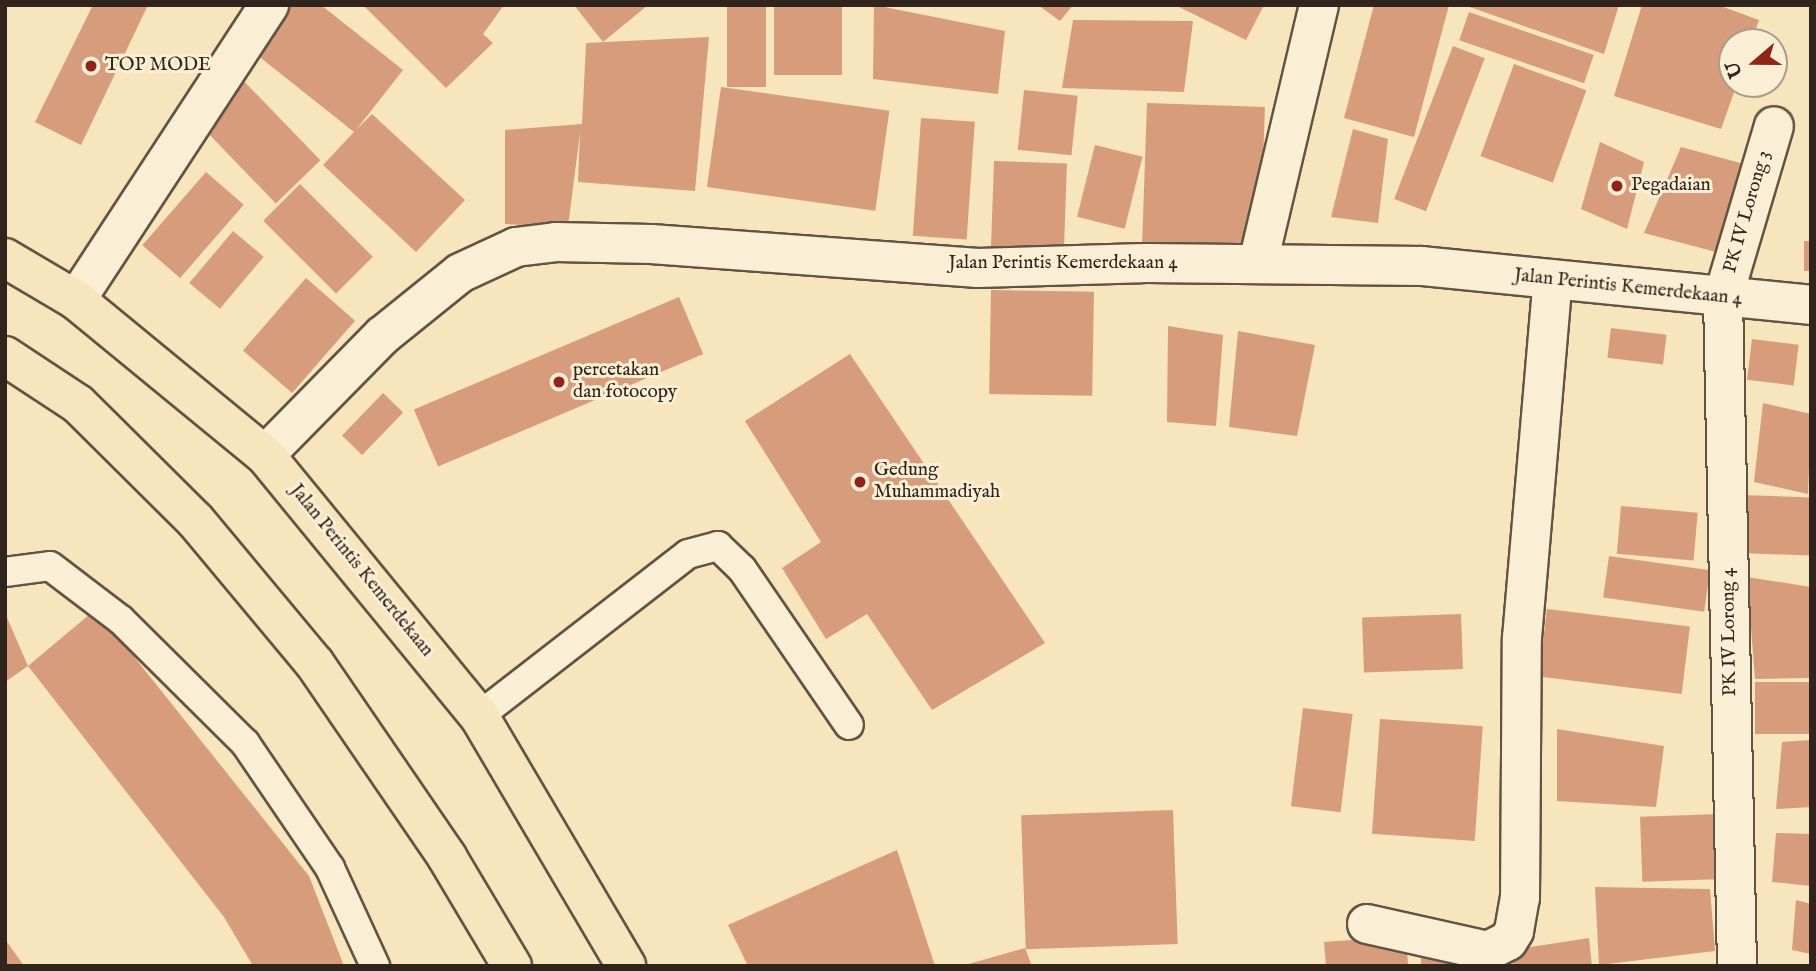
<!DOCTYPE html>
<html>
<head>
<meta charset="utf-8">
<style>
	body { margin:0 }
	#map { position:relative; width:1816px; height:971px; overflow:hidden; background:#f7e5bd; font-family:"IM FELL English",serif }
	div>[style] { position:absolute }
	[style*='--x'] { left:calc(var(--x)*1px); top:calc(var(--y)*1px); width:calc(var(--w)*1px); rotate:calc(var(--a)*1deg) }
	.building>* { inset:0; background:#d79c7b; transform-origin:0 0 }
	.roads { filter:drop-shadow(2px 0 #625444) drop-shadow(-2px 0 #625444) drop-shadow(0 2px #625444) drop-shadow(0 -2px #625444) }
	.service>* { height:28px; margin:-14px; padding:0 14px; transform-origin:14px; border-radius:14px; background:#faeed4 }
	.minor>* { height:38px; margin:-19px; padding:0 19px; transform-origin:19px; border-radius:19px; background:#faeed4 }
	.trunk>* { height:38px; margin:-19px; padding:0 19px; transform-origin:19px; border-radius:19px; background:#f7e5bd }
	.dots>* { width:19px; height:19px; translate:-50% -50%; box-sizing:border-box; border:4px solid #faeed4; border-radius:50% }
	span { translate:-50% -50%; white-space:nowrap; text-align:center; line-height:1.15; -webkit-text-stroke:6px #faeed4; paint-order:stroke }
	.poi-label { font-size:19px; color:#30241c }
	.left { translate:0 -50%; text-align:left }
	.street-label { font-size:19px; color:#30241c }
	.frame { position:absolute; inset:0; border:7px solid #30241c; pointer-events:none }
	.north { position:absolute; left:1718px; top:28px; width:70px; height:70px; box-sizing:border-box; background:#faeed4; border:2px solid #a99d8a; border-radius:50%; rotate:250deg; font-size:19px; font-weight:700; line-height:28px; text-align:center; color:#30241c }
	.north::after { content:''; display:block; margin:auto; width:24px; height:32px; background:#8f2418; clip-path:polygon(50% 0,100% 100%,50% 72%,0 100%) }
</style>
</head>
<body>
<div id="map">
	<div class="building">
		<div style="clip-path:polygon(93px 5px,148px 5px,81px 145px,35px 122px)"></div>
		<div style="clip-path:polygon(285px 5px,321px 5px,403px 70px,356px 130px,372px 114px,465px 200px,416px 252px,323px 165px,354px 132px,251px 50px)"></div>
		<div style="clip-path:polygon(363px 5px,504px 5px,483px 34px,493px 43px,446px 88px)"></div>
		<div style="clip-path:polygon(574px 5px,648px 5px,603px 42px)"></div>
		<div style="left:727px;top:5px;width:39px;height:82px"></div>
		<div style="left:774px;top:5px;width:68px;height:70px"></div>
		<div style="clip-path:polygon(874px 5px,1005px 31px,998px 94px,873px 79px)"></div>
		<div style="clip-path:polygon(1038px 5px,1073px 5px,1060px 21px)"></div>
		<div style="clip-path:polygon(1175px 5px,1264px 5px,1246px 40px)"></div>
		<div style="clip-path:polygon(1374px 5px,1449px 5px,1414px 137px,1344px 118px)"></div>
		<div style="clip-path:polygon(1464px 5px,1619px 5px,1604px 54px)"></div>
		<div style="clip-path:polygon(1642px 5px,1718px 5px,1759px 20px,1751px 42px,1732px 42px,1732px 84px,1737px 84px,1721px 129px,1614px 96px)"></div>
		<div style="left:1469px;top:12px;width:132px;height:30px;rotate:19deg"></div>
		<div style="clip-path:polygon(1073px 20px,1193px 21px,1184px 92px,1062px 88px)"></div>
		<div style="clip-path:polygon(709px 37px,695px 191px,578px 182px,580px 133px,568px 227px,505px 224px,505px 130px,582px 124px,586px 43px)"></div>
		<div style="left:1453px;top:46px;width:34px;height:164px;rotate:21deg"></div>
		<div style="left:1514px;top:64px;width:77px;height:98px;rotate:20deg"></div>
		<div style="left:237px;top:74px;width:120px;height:62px;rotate:46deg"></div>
		<div style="left:721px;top:87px;width:170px;height:101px;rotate:8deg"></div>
		<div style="left:1024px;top:90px;width:54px;height:60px;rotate:6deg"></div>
		<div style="left:1147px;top:103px;width:118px;height:140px;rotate:2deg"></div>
		<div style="left:921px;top:118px;width:54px;height:118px;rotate:4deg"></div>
		<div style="clip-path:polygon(1353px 129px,1388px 139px,1378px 223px,1331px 217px)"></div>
		<div style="clip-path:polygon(1600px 142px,1644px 162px,1627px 229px,1581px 209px)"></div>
		<div style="left:1095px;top:145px;width:49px;height:74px;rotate:14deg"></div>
		<div style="clip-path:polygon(1681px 147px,1744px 164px,1720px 253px,1644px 233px)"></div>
		<div style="left:994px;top:161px;width:73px;height:91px;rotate:2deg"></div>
		<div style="left:206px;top:172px;width:50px;height:97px;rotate:41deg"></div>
		<div style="left:300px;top:184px;width:103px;height:52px;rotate:45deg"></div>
		<div style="left:233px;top:231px;width:40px;height:68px;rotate:40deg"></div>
		<div style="left:1804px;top:241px;width:7px;height:30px"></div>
		<div style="left:306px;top:278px;width:65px;height:96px;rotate:41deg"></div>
		<div style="left:991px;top:290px;width:103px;height:104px;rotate:1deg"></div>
		<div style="left:679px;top:297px;width:62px;height:288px;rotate:67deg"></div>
		<div style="clip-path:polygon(1168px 326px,1223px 335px,1216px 426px,1167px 422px)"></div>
		<div style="left:1611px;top:328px;width:56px;height:30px;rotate:7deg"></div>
		<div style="clip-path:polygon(1238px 331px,1315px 345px,1297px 436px,1229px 427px)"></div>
		<div style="left:1752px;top:339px;width:47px;height:41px;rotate:7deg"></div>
		<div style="clip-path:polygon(850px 354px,1045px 643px,932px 710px,867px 614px,826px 639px,782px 568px,821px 542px,745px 421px)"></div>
		<div style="left:383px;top:393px;width:28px;height:59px;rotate:44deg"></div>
		<div style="clip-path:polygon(1763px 403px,1811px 414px,1808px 494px,1754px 482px)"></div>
		<div style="left:1741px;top:495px;width:70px;height:58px;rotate:2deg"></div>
		<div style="left:1621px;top:506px;width:77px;height:48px;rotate:5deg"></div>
		<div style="left:1609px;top:556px;width:102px;height:42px;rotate:8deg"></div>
		<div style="clip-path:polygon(1747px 577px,1811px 587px,1811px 678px,1755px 679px)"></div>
		<div style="clip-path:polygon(96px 609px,309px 876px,344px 966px,253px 966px,224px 917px,28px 666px)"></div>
		<div style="left:1547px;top:609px;width:144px;height:68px;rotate:7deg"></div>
		<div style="clip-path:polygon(5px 613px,28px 666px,5px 682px)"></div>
		<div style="left:1461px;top:614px;width:55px;height:99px;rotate:88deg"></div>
		<div style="left:1755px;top:682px;width:56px;height:52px"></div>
		<div style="left:1303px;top:708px;width:50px;height:99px;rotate:7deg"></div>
		<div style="left:1380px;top:719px;width:103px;height:115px;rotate:4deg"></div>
		<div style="clip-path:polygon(1557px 729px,1664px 746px,1656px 807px,1557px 801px)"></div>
		<div style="clip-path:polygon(1811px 740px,1811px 807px,1776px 809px,1782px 742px)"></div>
		<div style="left:1173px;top:810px;width:134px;height:152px;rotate:88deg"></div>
		<div style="left:1721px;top:814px;width:65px;height:81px;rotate:88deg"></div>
		<div style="clip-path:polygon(1776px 833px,1811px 834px,1811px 886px,1772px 882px)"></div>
		<div style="clip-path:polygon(897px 850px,935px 966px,748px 966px,728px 925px)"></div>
		<div style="clip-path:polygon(1595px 887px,1710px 889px,1715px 951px,1599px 965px)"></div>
		<div style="clip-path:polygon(1796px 900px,1811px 904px,1811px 954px,1792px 950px)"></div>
		<div style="clip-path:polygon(1406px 936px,1408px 966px,1326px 966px,1324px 942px)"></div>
		<div style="clip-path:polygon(1589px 938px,1592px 966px,1513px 966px,1511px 950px)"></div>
		<div style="clip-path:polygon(5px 939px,24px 966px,5px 966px)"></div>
		<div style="clip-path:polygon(1025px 948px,1032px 966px,965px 966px,965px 965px)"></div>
		<div style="clip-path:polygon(1421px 951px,1483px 966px,1421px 966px)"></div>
	</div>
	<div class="roads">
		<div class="service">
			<div style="--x:5;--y:572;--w:45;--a:-7.6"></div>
			<div style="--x:50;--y:566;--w:89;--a:37.3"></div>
			<div style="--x:121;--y:620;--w:175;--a:44.8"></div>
			<div style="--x:245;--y:743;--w:151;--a:55.8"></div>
			<div style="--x:330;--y:868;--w:108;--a:65.3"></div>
			<div style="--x:479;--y:716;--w:264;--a:-37.8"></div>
			<div style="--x:688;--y:554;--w:31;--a:-15"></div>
			<div style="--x:718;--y:546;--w:33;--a:44"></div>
			<div style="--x:742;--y:569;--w:189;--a:55.6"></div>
		</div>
		<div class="minor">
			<div style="--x:1258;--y:263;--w:265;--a:-76.7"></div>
			<div style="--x:76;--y:300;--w:353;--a:-56.8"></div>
			<div style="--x:265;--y:455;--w:167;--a:-45.5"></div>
			<div style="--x:382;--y:336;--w:100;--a:-38.9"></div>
			<div style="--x:460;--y:273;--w:62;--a:-24.9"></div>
			<div style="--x:516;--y:247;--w:40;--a:-7.1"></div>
			<div style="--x:556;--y:242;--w:95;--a:1.2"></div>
			<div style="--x:651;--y:244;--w:328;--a:4.2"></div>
			<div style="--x:978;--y:268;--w:169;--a:-1.7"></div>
			<div style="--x:1147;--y:263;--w:275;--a:0.6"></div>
			<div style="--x:1422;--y:266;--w:391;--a:5.7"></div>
			<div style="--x:1367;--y:924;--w:124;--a:12.6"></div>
			<div style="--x:1488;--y:951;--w:22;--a:-27"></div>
			<div style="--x:1508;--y:941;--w:12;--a:-59"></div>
			<div style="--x:1514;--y:931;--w:34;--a:-80"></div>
			<div style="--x:1520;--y:898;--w:260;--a:-89.6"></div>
			<div style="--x:1522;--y:638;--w:360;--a:-85.1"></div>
			<div style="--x:1737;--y:966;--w:668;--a:-91.2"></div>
			<div style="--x:1723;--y:298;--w:179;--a:-73.5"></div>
		</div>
		<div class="trunk">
			<div style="--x:5;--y:258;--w:82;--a:30.6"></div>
			<div style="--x:76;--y:300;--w:244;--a:39.4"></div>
			<div style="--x:265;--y:455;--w:338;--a:50.7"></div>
			<div style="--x:479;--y:716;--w:290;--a:59.5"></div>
			<div style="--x:5;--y:356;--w:87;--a:33.3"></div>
			<div style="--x:78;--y:404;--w:165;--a:44.8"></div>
			<div style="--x:195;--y:520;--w:187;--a:50.2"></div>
			<div style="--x:315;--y:664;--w:234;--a:55.6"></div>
			<div style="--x:447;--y:857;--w:127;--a:59.2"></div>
		</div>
	</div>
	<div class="dots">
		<div style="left:91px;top:66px;background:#8f2418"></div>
		<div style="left:1617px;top:186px;background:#8f2418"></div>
		<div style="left:559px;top:382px;background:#8f2418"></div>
		<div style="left:860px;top:482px;background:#8f2418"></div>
	</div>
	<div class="poi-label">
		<span class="left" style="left:105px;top:66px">TOP MODE</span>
		<span class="left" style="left:1631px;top:186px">Pegadaian</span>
		<span class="left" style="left:573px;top:382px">percetakan<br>dan fotocopy</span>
		<span class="left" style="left:874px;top:482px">Gedung<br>Muhammadiyah</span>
	</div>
	<div class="street-label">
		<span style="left:1748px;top:212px;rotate:-74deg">PK IV Lorong 3</span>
		<span style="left:1063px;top:264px">Jalan Perintis Kemerdekaan 4</span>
		<span style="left:1628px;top:288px;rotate:6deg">Jalan Perintis Kemerdekaan 4</span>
		<span style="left:361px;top:571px;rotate:51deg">Jalan Perintis Kemerdekaan</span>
		<span style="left:1730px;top:632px;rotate:-91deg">PK IV Lorong 4</span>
	</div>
	<div class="frame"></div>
	<div class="north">U</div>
</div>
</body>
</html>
